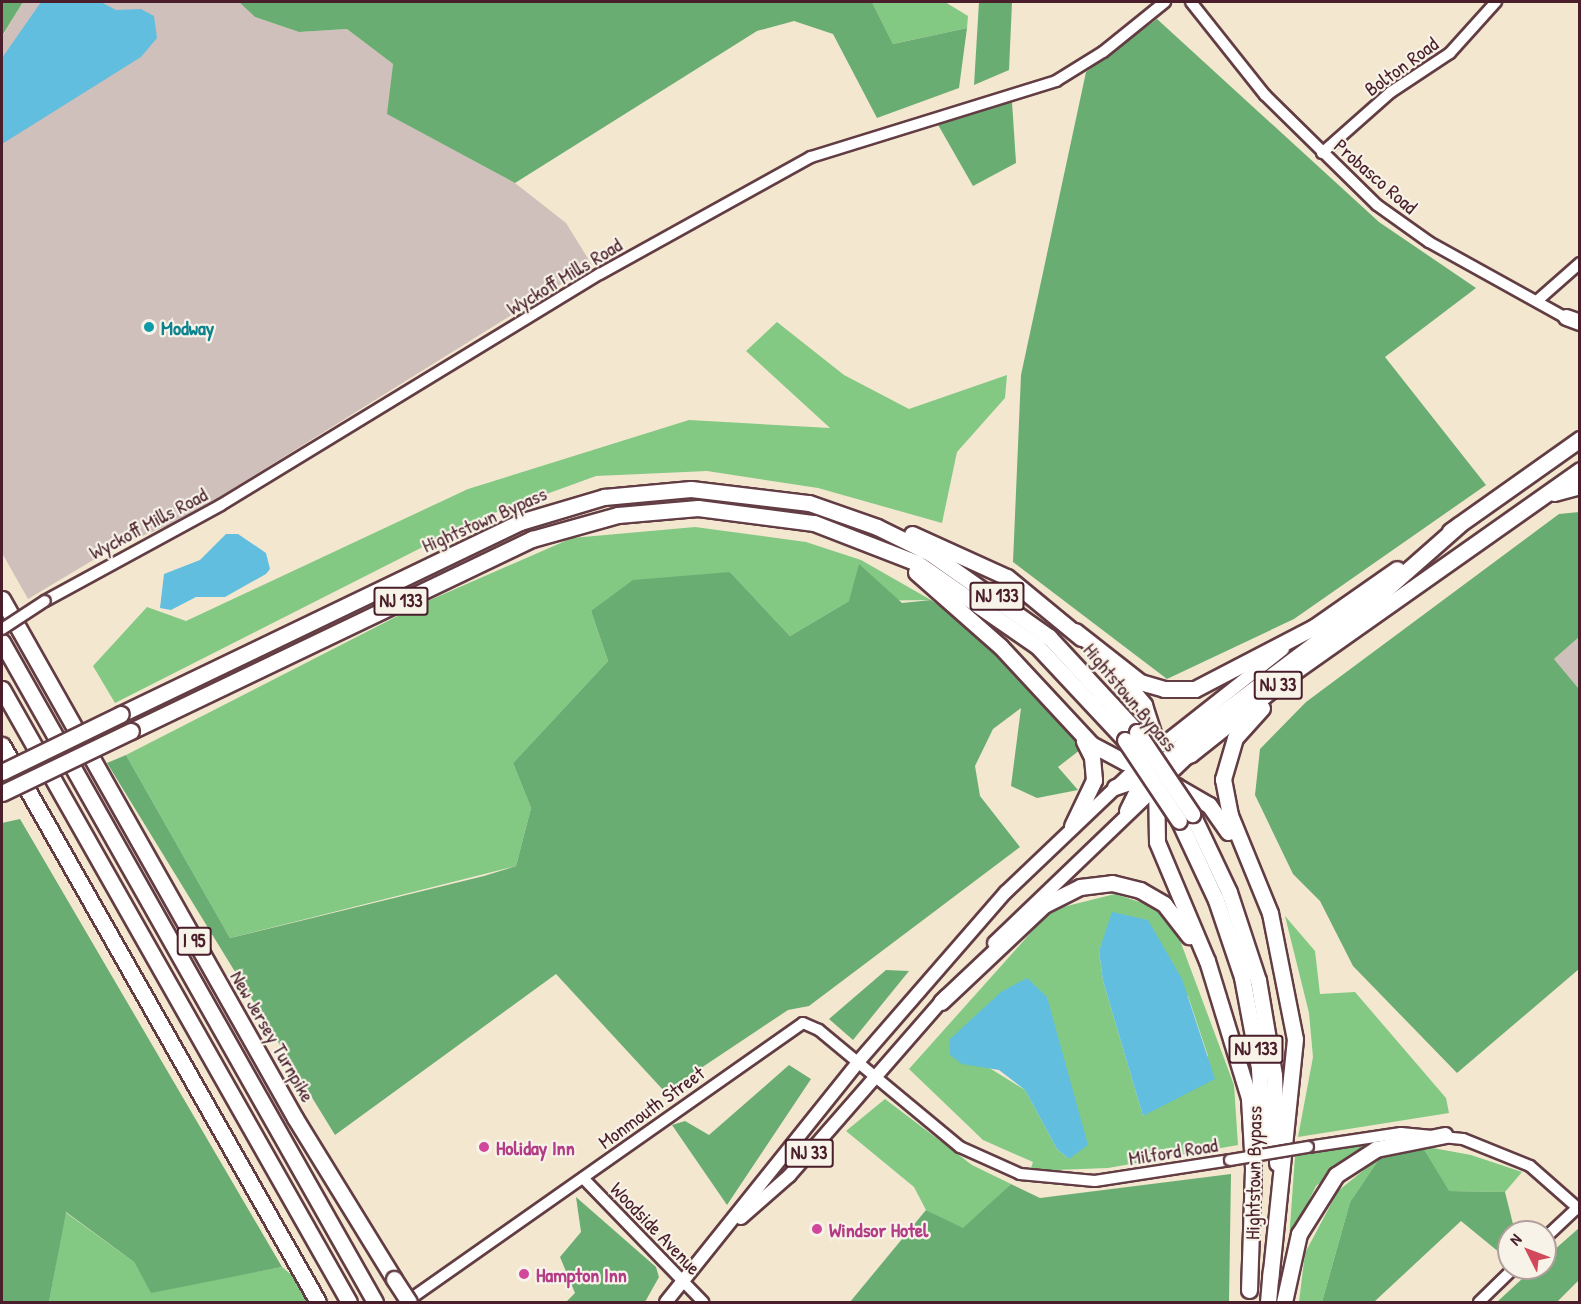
<!DOCTYPE html>
<html>
<head>
<meta charset="utf-8">
<style>
	body { margin:0 }
	#map { position:relative; width:1581px; height:1304px; overflow:hidden; background:#f3e7d0; font-family:"Patrick Hand",sans-serif }
	div>[style] { position:absolute }
	[style*='--x'] { left:calc(var(--x)*1px); top:calc(var(--y)*1px); width:calc(var(--w)*1px); rotate:calc(var(--a)*1deg) }
	.industrial>* { inset:0; background:#cfc0bb }
	.green>* { inset:0; background:#83c984 }
	.forest>* { inset:0; background:#6aad72 }
	.water>* { inset:0; background:#61bedf }
	.roads { filter:drop-shadow(2px 0 #633d44) drop-shadow(-2px 0 #633d44) drop-shadow(0 2px #633d44) drop-shadow(0 -2px #633d44) }
	.minor>* { height:10px; margin:-5px; padding:0 5px; transform-origin:5px; border-radius:5px; background:#fff }
	.major>* { height:12px; margin:-6px; padding:0 6px; transform-origin:6px; border-radius:6px; background:#fff }
	.highway>* { height:15px; margin:-7.5px; padding:0 7.5px; transform-origin:7.5px; border-radius:7.5px; background:#fff }
	.bridges { filter:drop-shadow(2px 0 #633d44) drop-shadow(-2px 0 #633d44) drop-shadow(0 2px #633d44) drop-shadow(0 -2px #633d44) }
	.minor-bridge>* { height:10px; margin:-5px; padding:0 5px; transform-origin:5px; border-radius:5px; background:#fff }
	.highway-bridge>* { height:15px; margin:-7.5px; padding:0 7.5px; transform-origin:7.5px; border-radius:7.5px; background:#fff }
	.dots>* { width:16px; height:16px; translate:-50% -50%; box-sizing:border-box; border:3px solid #f7f3e8; border-radius:50% }
	span { translate:-50% -50%; white-space:nowrap; text-align:center; line-height:1.15; -webkit-text-stroke:4.5px #f7f3e8; paint-order:stroke }
	.shield-label span { padding:2px 4px; background:#f7f3e8; border:2px solid; border-radius:4px; -webkit-text-stroke-width:0 }
	.shield-label { font-size:18px; color:#4a1f2b; font-weight:700 }
	.street-label { font-size:20px; color:#4a1f2b }
	.culture-label { font-size:20px; color:#0d838f; font-weight:700 }
	.left { translate:0 -50%; text-align:left }
	.hotel-label { font-size:20px; color:#b23c85; font-weight:700 }
	.frame { position:absolute; inset:0; border:3px solid #4a1f2b; pointer-events:none }
	.north { position:absolute; left:1497px; top:1220px; width:60px; height:60px; box-sizing:border-box; background:#f7f3e8; border:2px solid #b29e9c; border-radius:50%; rotate:312deg; font-size:16px; font-weight:700; line-height:24px; text-align:center; color:#4a1f2b }
	.north::after { content:''; display:block; margin:auto; width:21px; height:27px; background:#d1495b; clip-path:polygon(50% 0,100% 100%,50% 72%,0 100%) }
</style>
</head>
<body>
<div id="map">
	<div class="industrial">
		<div style="clip-path:polygon(23px 2px,239px 2px,255px 17px,299px 32px,347px 29px,393px 64px,388px 114px,515px 183px,566px 223px,592px 265px,184px 519px,115px 547px,28px 599px,2px 553px,2px 37px)"></div>
		<div style="clip-path:polygon(1579px 637px,1579px 689px,1554px 659px)"></div>
	</div>
	<div class="green">
		<div style="clip-path:polygon(872px 2px,945px 2px,968px 16px,967px 28px,893px 44px)"></div>
		<div style="clip-path:polygon(777px 322px,844px 375px,909px 409px,1007px 375px,1005px 398px,957px 452px,942px 523px,818px 488px,707px 471px,596px 476px,478px 519px,115px 703px,93px 666px,147px 607px,186px 621px,468px 489px,689px 420px,830px 428px,746px 351px)"></div>
		<div style="clip-path:polygon(695px 527px,806px 542px,861px 560px,931px 600px,849px 601px,790px 636px,730px 572px,591px 611px,608px 661px,513px 763px,531px 808px,516px 866px,230px 938px,126px 755px,421px 604px,572px 538px)"></div>
		<div style="clip-path:polygon(evenodd,1115px 894px,1149px 905px,1175px 927px,1234px 1085px,1238px 1145px,1108px 1168px,1030px 1171px,1033px 1162px,983px 1140px,909px 1069px,1051px 910px,1115px 894px,1105px 936px,1188px 996px,1208px 1056px,1143px 1116px,1103px 981px,1099px 951px,1105px 936px,1115px 894px,1047px 997px,1069px 1159px,1057px 1149px,1025px 1090px,983px 1064px,1047px 997px)"></div>
		<div style="clip-path:polygon(1285px 916px,1315px 951px,1320px 994px,1355px 992px,1446px 1098px,1449px 1113px,1298px 1137px,1313px 1057px,1309px 1013px)"></div>
		<div style="clip-path:polygon(885px 1099px,972px 1165px,1011px 1184px,963px 1229px,926px 1210px,914px 1187px,846px 1131px)"></div>
		<div style="clip-path:polygon(1371px 1141px,1316px 1186px,1289px 1241px,1295px 1156px)"></div>
		<div style="clip-path:polygon(1422px 1146px,1471px 1155px,1522px 1172px,1505px 1192px,1448px 1191px)"></div>
		<div style="clip-path:polygon(1381px 1156px,1350px 1202px,1322px 1302px,1299px 1302px,1305px 1253px,1338px 1191px)"></div>
		<div style="clip-path:polygon(65px 1212px,134px 1262px,151px 1292px,282px 1267px,324px 1302px,49px 1302px)"></div>
	</div>
	<div class="forest">
		<div style="clip-path:polygon(2px 2px,23px 2px,2px 36px)"></div>
		<div style="clip-path:polygon(239px 2px,872px 2px,893px 44px,967px 28px,959px 88px,877px 118px,833px 34px,794px 21px,757px 31px,515px 183px,387px 114px,393px 64px,347px 29px,299px 32px,255px 17px)"></div>
		<div style="clip-path:polygon(979px 2px,1012px 2px,1009px 70px,974px 85px)"></div>
		<div style="clip-path:polygon(1157px 19px,1379px 222px,1476px 288px,1385px 357px,1486px 485px,1294px 619px,1167px 679px,1013px 562px,1021px 375px,1086px 72px)"></div>
		<div style="clip-path:polygon(1012px 102px,1016px 163px,973px 186px,937px 123px)"></div>
		<div style="clip-path:polygon(1579px 512px,1579px 637px,1554px 659px,1579px 689px,1579px 969px,1457px 1073px,1353px 966px,1320px 901px,1293px 874px,1255px 795px,1260px 749px,1306px 702px,1559px 514px)"></div>
		<div style="clip-path:polygon(859px 564px,902px 603px,931px 600px,986px 639px,1085px 746px,1058px 767px,1078px 790px,1037px 798px,1011px 786px,1021px 708px,993px 729px,975px 766px,980px 796px,1020px 847px,809px 1006px,788px 1010px,665px 1092px,556px 974px,335px 1135px,107px 763px,126px 755px,230px 938px,484px 876px,516px 866px,531px 808px,513px 763px,608px 661px,591px 611px,633px 580px,730px 572px,790px 636px,849px 601px)"></div>
		<div style="clip-path:polygon(20px 819px,282px 1267px,151px 1293px,134px 1262px,66px 1212px,49px 1302px,2px 1302px,2px 823px)"></div>
		<div style="clip-path:polygon(886px 970px,909px 971px,853px 1040px,829px 1019px)"></div>
		<div style="clip-path:polygon(789px 1065px,811px 1079px,727px 1205px,672px 1125px,685px 1121px,709px 1135px)"></div>
		<div style="clip-path:polygon(1422px 1146px,1449px 1191px,1505px 1192px,1515px 1232px,1509px 1232px,1509px 1249px,1500px 1253px,1461px 1221px,1374px 1302px,1322px 1302px,1350px 1202px,1381px 1156px)"></div>
		<div style="clip-path:polygon(1231px 1174px,1229px 1302px,850px 1302px,926px 1210px,963px 1228px,1011px 1184px,1040px 1198px)"></div>
		<div style="clip-path:polygon(576px 1197px,656px 1267px,659px 1277px,645px 1302px,566px 1302px,575px 1293px,560px 1257px,581px 1232px)"></div>
		<div style="clip-path:polygon(1579px 1228px,1579px 1280px,1557px 1302px,1497px 1302px,1534px 1268px,1545px 1268px,1545px 1258px)"></div>
	</div>
	<div class="water">
		<div style="clip-path:polygon(41px 2px,101px 2px,116px 10px,141px 9px,154px 16px,157px 38px,141px 57px,2px 144px,2px 58px)"></div>
		<div style="clip-path:polygon(226px 534px,238px 534px,266px 553px,270px 569px,266px 574px,225px 597px,196px 597px,171px 610px,160px 608px,164px 574px,200px 560px)"></div>
		<div style="clip-path:polygon(1112px 912px,1148px 920px,1182px 979px,1215px 1079px,1143px 1116px,1103px 981px,1099px 951px)"></div>
		<div style="clip-path:polygon(1027px 978px,1047px 997px,1088px 1145px,1069px 1159px,1057px 1149px,1025px 1090px,999px 1070px,962px 1064px,950px 1055px,949px 1040px,1001px 992px)"></div>
	</div>
	<div class="roads">
		<div class="minor">
			<div style="--x:1191;--y:2;--w:119;--a:51.5"></div>
			<div style="--x:1265;--y:95;--w:157;--a:44.5"></div>
			<div style="--x:1377;--y:205;--w:64;--a:35.4"></div>
			<div style="--x:1429;--y:242;--w:161;--a:29"></div>
			<div style="--x:1322;--y:153;--w:92;--a:-41.5"></div>
			<div style="--x:1391;--y:92;--w:71;--a:-33.5"></div>
			<div style="--x:1450;--y:53;--w:69;--a:-48"></div>
			<div style="--x:1538;--y:300;--w:56;--a:-41.4"></div>
			<div style="--x:45;--y:601;--w:200;--a:-28.6"></div>
			<div style="--x:221;--y:505;--w:444;--a:-31.4"></div>
			<div style="--x:600;--y:274;--w:241;--a:-29"></div>
			<div style="--x:811;--y:157;--w:257;--a:-17.2"></div>
			<div style="--x:1056;--y:81;--w:55;--a:-31.7"></div>
			<div style="--x:1103;--y:52;--w:80;--a:-38.9"></div>
			<div style="--x:1308;--y:1147;--w:94;--a:-8.6"></div>
			<div style="--x:1401;--y:1133;--w:62;--a:5.5"></div>
			<div style="--x:1463;--y:1139;--w:72;--a:21.9"></div>
			<div style="--x:1530;--y:1166;--w:67;--a:41.3"></div>
			<div style="--x:583;--y:1178;--w:173;--a:45.9"></div>
			<div style="--x:1545;--y:1238;--w:44;--a:-43.2"></div>
			<div style="--x:406;--y:1302;--w:485;--a:-35.1"></div>
			<div style="--x:803;--y:1023;--w:17;--a:24"></div>
			<div style="--x:819;--y:1030;--w:183;--a:39.7"></div>
			<div style="--x:960;--y:1147;--w:66;--a:24.2"></div>
			<div style="--x:1020;--y:1174;--w:75;--a:5.3"></div>
			<div style="--x:1095;--y:1181;--w:137;--a:-8.8"></div>
			<div style="--x:1479;--y:1302;--w:49;--a:-44.2"></div>
		</div>
		<div class="major">
			<div style="--x:994;--y:943;--w:265;--a:-43.8"></div>
			<div style="--x:741;--y:1218;--w:64;--a:-41.2"></div>
			<div style="--x:789;--y:1176;--w:239;--a:-48.9"></div>
			<div style="--x:666;--y:1302;--w:307;--a:-51.3"></div>
			<div style="--x:858;--y:1062;--w:225;--a:-49"></div>
			<div style="--x:1006;--y:892;--w:204;--a:-43.6"></div>
			<div style="--x:1154;--y:751;--w:164;--a:-38.3"></div>
		</div>
		<div class="highway">
			<div style="--x:1566;--y:317;--w:15;--a:20"></div>
			<div style="--x:1554;--y:493;--w:27;--a:-15"></div>
			<div style="--x:1450;--y:531;--w:159;--a:-35.3"></div>
			<div style="--x:912;--y:534;--w:104;--a:24.4"></div>
			<div style="--x:1007;--y:577;--w:96;--a:39.5"></div>
			<div style="--x:916;--y:572;--w:112;--a:41.4"></div>
			<div style="--x:1000;--y:646;--w:134;--a:47.1"></div>
			<div style="--x:1091;--y:744;--w:38;--a:28"></div>
			<div style="--x:1125;--y:762;--w:40;--a:4.3"></div>
			<div style="--x:1165;--y:765;--w:28;--a:-23"></div>
			<div style="--x:1191;--y:754;--w:137;--a:-38.5"></div>
			<div style="--x:1298;--y:669;--w:345;--a:-35.2"></div>
			<div style="--x:2;--y:599;--w:596;--a:60.55"></div>
			<div style="--x:295;--y:1118;--w:189;--a:58.4"></div>
			<div style="--x:1075;--y:631;--w:83;--a:38.1"></div>
			<div style="--x:1140;--y:682;--w:25;--a:16"></div>
			<div style="--x:1164;--y:689;--w:31;--a:0"></div>
			<div style="--x:1195;--y:689;--w:134;--a:-27.5"></div>
			<div style="--x:1314;--y:627;--w:101;--a:-34.9"></div>
			<div style="--x:2;--y:642;--w:758;--a:60.53"></div>
			<div style="--x:1120;--y:676;--w:38;--a:50"></div>
			<div style="--x:1144;--y:705;--w:35;--a:72"></div>
			<div style="--x:1155;--y:738;--w:29;--a:102"></div>
			<div style="--x:1149;--y:766;--w:50;--a:116.1"></div>
			<div style="--x:2;--y:689;--w:704;--a:60.49"></div>
			<div style="--x:1262;--y:708;--w:40;--a:132"></div>
			<div style="--x:1235;--y:738;--w:43;--a:106.3"></div>
			<div style="--x:1223;--y:779;--w:37;--a:79"></div>
			<div style="--x:1230;--y:815;--w:106;--a:67.8"></div>
			<div style="--x:1270;--y:913;--w:128;--a:78.8"></div>
			<div style="--x:1295;--y:1039;--w:241;--a:95.9"></div>
			<div style="--x:121;--y:714;--w:443;--a:-25.7"></div>
			<div style="--x:520;--y:522;--w:88;--a:-16.6"></div>
			<div style="--x:604;--y:497;--w:87;--a:-5.3"></div>
			<div style="--x:691;--y:489;--w:119;--a:6.8"></div>
			<div style="--x:809;--y:503;--w:72;--a:19.4"></div>
			<div style="--x:877;--y:527;--w:59;--a:26.1"></div>
			<div style="--x:930;--y:553;--w:146;--a:35.2"></div>
			<div style="--x:1049;--y:637;--w:129;--a:47.2"></div>
			<div style="--x:131;--y:731;--w:445;--a:-25.6"></div>
			<div style="--x:532;--y:539;--w:89;--a:-15.6"></div>
			<div style="--x:618;--y:515;--w:80;--a:-5"></div>
			<div style="--x:698;--y:508;--w:117;--a:7.4"></div>
			<div style="--x:814;--y:523;--w:110;--a:21.2"></div>
			<div style="--x:917;--y:563;--w:146;--a:34.7"></div>
			<div style="--x:1037;--y:646;--w:129;--a:46.9"></div>
			<div style="--x:2;--y:745;--w:640;--a:60.43"></div>
			<div style="--x:1115;--y:787;--w:24;--a:-19"></div>
			<div style="--x:1138;--y:779;--w:39;--a:10"></div>
			<div style="--x:1176;--y:786;--w:38;--a:30"></div>
			<div style="--x:1209;--y:805;--w:33;--a:55"></div>
			<div style="--x:1192;--y:814;--w:86;--a:64.6"></div>
			<div style="--x:1229;--y:892;--w:93;--a:71.8"></div>
			<div style="--x:1258;--y:980;--w:96;--a:80.4"></div>
			<div style="--x:1274;--y:1075;--w:88;--a:88"></div>
			<div style="--x:1179;--y:821;--w:87;--a:64.9"></div>
			<div style="--x:1216;--y:900;--w:81;--a:71.3"></div>
			<div style="--x:1242;--y:977;--w:93;--a:79.4"></div>
			<div style="--x:1259;--y:1068;--w:78;--a:87.1"></div>
			<div style="--x:1072;--y:826;--w:51;--a:-64.4"></div>
			<div style="--x:1094;--y:780;--w:23;--a:-95"></div>
			<div style="--x:1092;--y:757;--w:18;--a:-117"></div>
			<div style="--x:941;--y:1002;--w:141;--a:-43.3"></div>
			<div style="--x:1044;--y:905;--w:40;--a:-26.6"></div>
			<div style="--x:1080;--y:887;--w:32;--a:-7"></div>
			<div style="--x:1112;--y:883;--w:29;--a:14"></div>
			<div style="--x:1140;--y:890;--w:28;--a:30"></div>
			<div style="--x:1164;--y:904;--w:41;--a:52"></div>
			<div style="--x:1249;--y:1290;--w:122;--a:-88.1"></div>
			<div style="--x:1253;--y:1168;--w:70;--a:-93.3"></div>
			<div style="--x:1249;--y:1098;--w:143;--a:-107"></div>
			<div style="--x:1207;--y:961;--w:129;--a:-112.8"></div>
			<div style="--x:1157;--y:842;--w:66;--a:-90.9"></div>
			<div style="--x:1156;--y:776;--w:17;--a:-62"></div>
			<div style="--x:1164;--y:761;--w:40;--a:-42"></div>
			<div style="--x:1194;--y:734;--w:236;--a:-36.9"></div>
			<div style="--x:1383;--y:592;--w:101;--a:-41.4"></div>
			<div style="--x:1268;--y:1302;--w:32;--a:-85"></div>
			<div style="--x:1284;--y:1302;--w:70;--a:-77.6"></div>
			<div style="--x:1299;--y:1234;--w:70;--a:-57.9"></div>
			<div style="--x:1336;--y:1175;--w:48;--a:-33"></div>
			<div style="--x:1376;--y:1149;--w:70;--a:-11.5"></div>
		</div>
	</div>
	<div class="bridges">
		<div class="minor-bridge">
			<div style="--x:2;--y:629;--w:51;--a:-33.1"></div>
			<div style="--x:1230;--y:1160;--w:79;--a:-9.5"></div>
		</div>
		<div class="highway-bridge">
			<div style="--x:1137;--y:732;--w:99;--a:56.1"></div>
			<div style="--x:1125;--y:740;--w:97;--a:56.3"></div>
			<div style="--x:2;--y:772;--w:132;--a:-26"></div>
			<div style="--x:2;--y:793;--w:143;--a:-25.7"></div>
			<div style="--x:394;--y:1279;--w:27;--a:57"></div>
		</div>
	</div>
	<div class="dots">
		<div style="left:149px;top:327px;background:#0f9aa8"></div>
		<div style="left:484px;top:1147px;background:#d1479c"></div>
		<div style="left:817px;top:1229px;background:#d1479c"></div>
		<div style="left:524px;top:1274px;background:#d1479c"></div>
	</div>
	<div class="shield-label">
		<span style="left:997px;top:596px">NJ 133</span>
		<span style="left:401px;top:601px">NJ 133</span>
		<span style="left:1278px;top:685px">NJ 33</span>
		<span style="left:194px;top:941px">I 95</span>
		<span style="left:1256px;top:1049px">NJ 133</span>
		<span style="left:809px;top:1153px">NJ 33</span>
	</div>
	<div class="street-label">
		<span style="left:1401px;top:66px;rotate:-36deg">Bolton Road</span>
		<span style="left:1376px;top:176px;rotate:41deg">Probasco Road</span>
		<span style="left:564px;top:276px;rotate:-31deg">Wyckoff Mills Road</span>
		<span style="left:484px;top:519px;rotate:-24deg">Hightstown Bypass</span>
		<span style="left:148px;top:523px;rotate:-28deg">Wyckoff Mills Road</span>
		<span style="left:1131px;top:697px;rotate:50deg">Hightstown Bypass</span>
		<span style="left:273px;top:1036px;rotate:60deg">New Jersey Turnpike</span>
		<span style="left:651px;top:1107px;rotate:-36deg">Monmouth Street</span>
		<span style="left:1173px;top:1151px;rotate:-9deg">Milford Road</span>
		<span style="left:1253px;top:1173px;rotate:-89deg">Hightstown Bypass</span>
		<span style="left:656px;top:1228px;rotate:46deg">Woodside Avenue</span>
	</div>
	<div class="culture-label">
		<span class="left" style="left:161px;top:327px">Modway</span>
	</div>
	<div class="hotel-label">
		<span class="left" style="left:496px;top:1147px">Holiday Inn</span>
		<span class="left" style="left:829px;top:1229px">Windsor Hotel</span>
		<span class="left" style="left:536px;top:1274px">Hampton Inn</span>
	</div>
	<div class="frame"></div>
	<div class="north">N</div>
</div>
</body>
</html>
